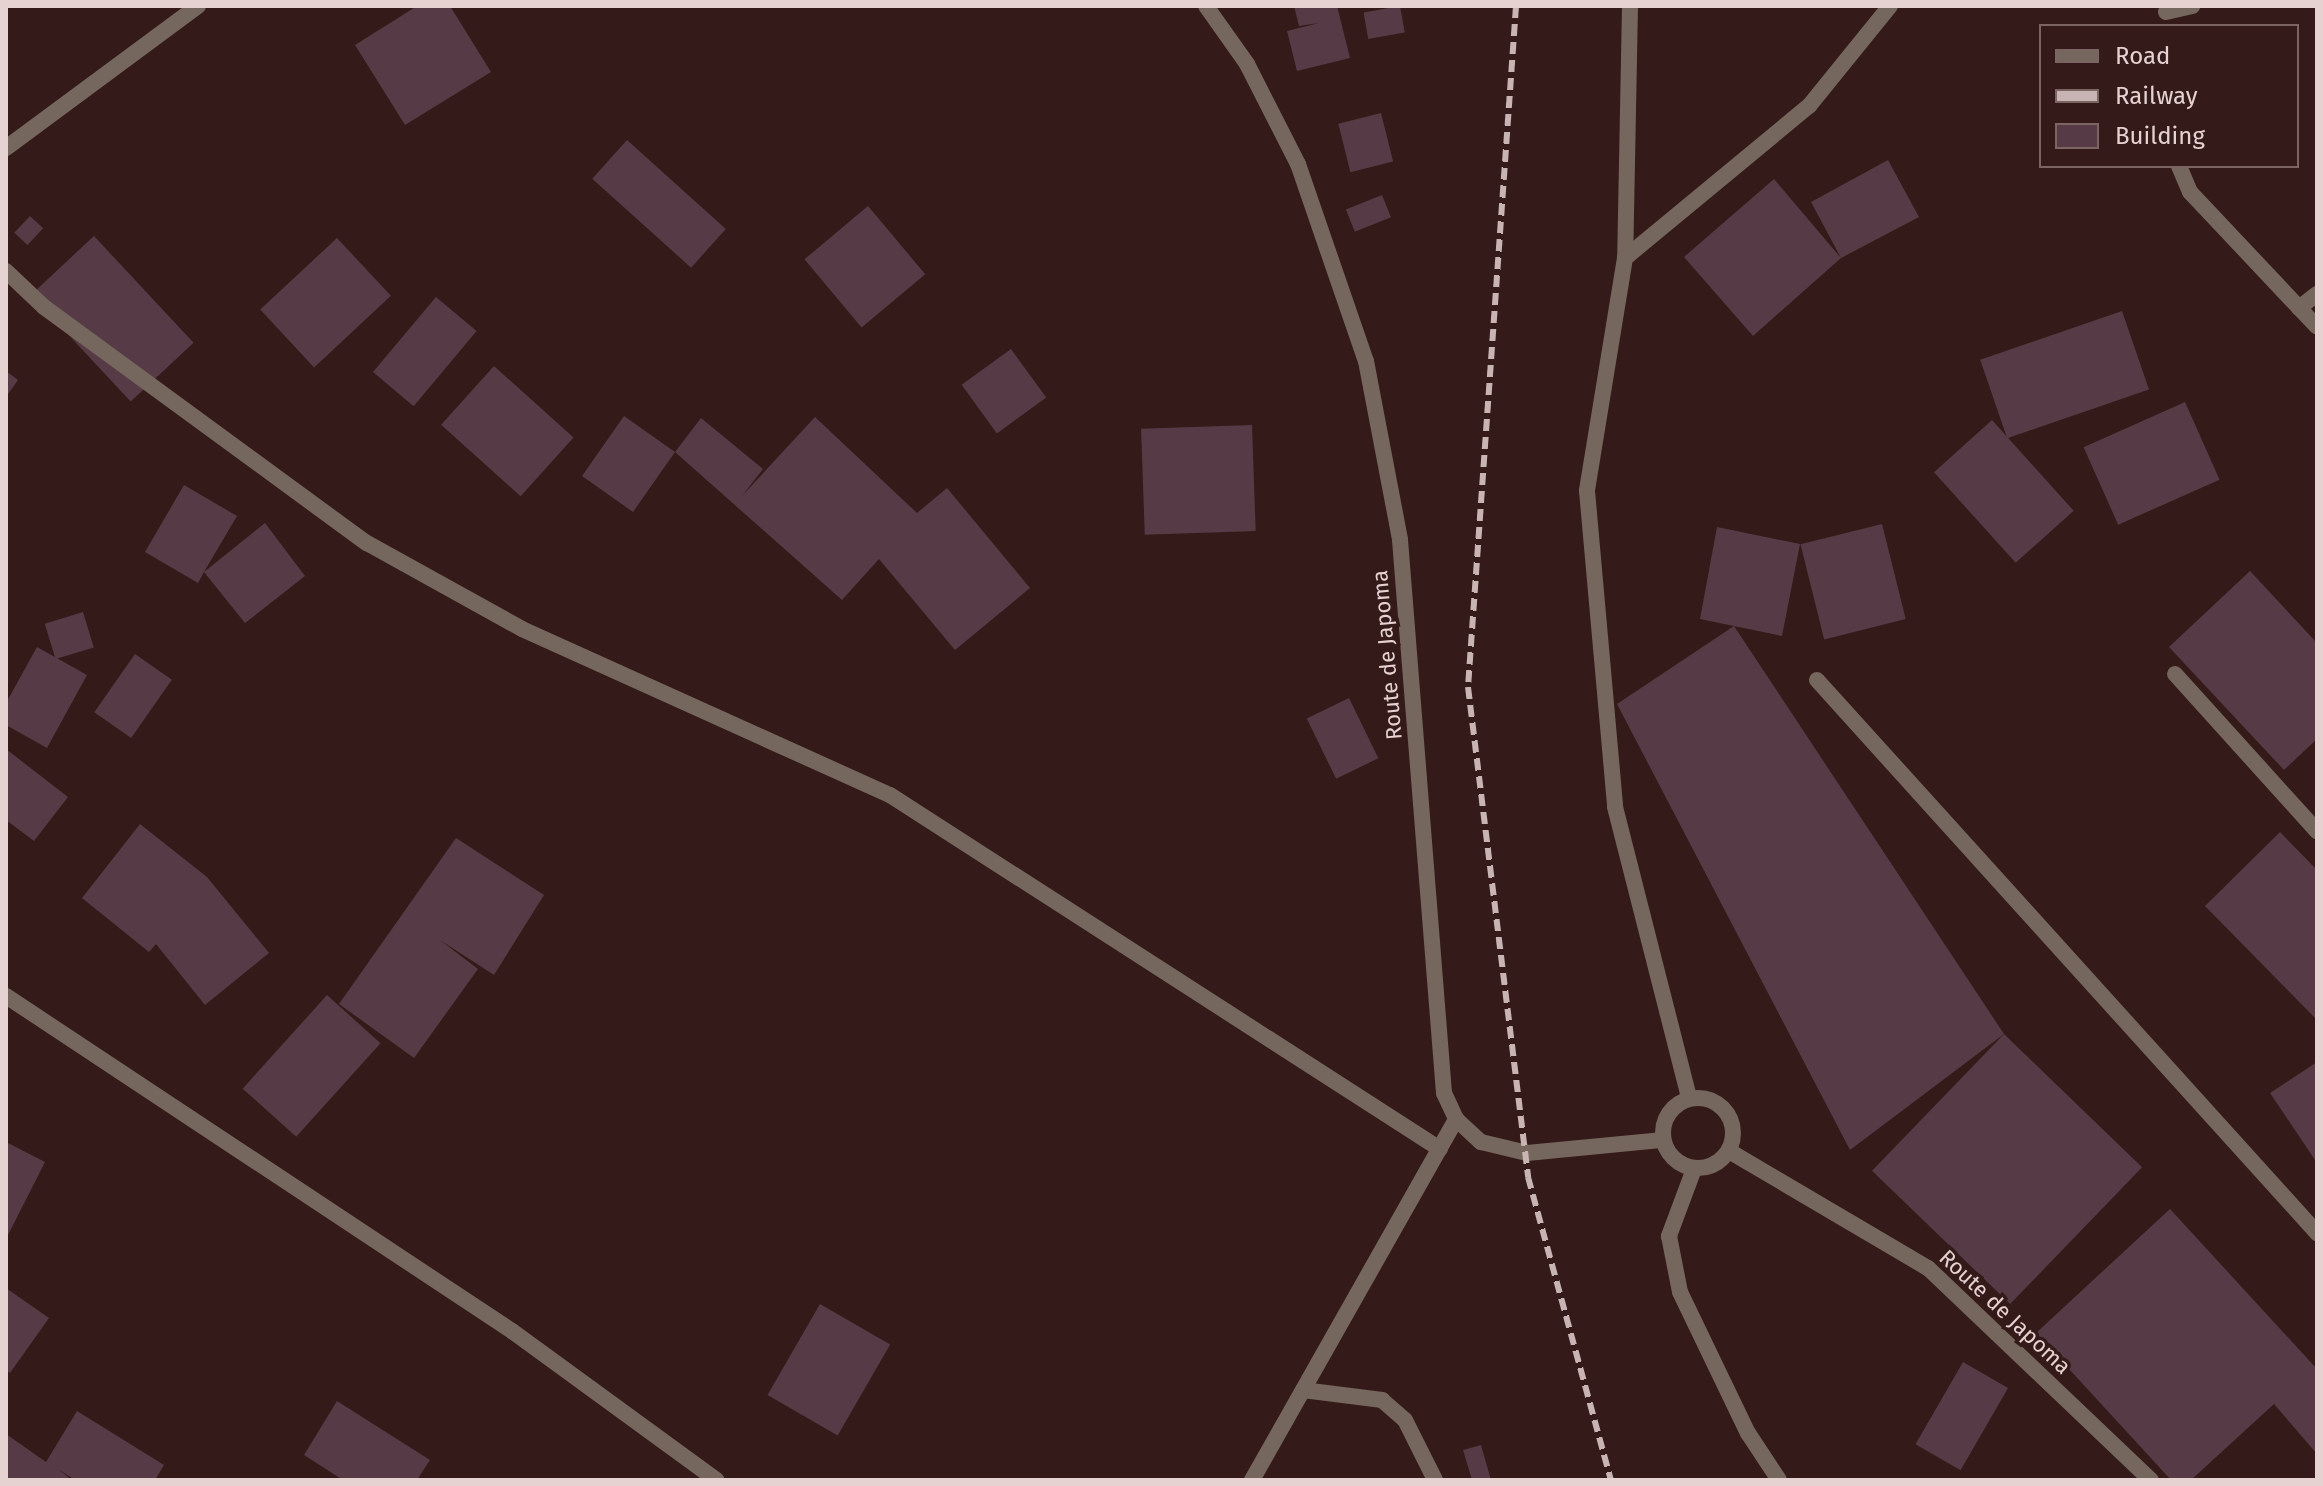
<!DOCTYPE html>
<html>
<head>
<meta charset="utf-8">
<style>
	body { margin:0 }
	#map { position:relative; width:2323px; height:1486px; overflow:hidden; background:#341a18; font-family:"Fira Sans",sans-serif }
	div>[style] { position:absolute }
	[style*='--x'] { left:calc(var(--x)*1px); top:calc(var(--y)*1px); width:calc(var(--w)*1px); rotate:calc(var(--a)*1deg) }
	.building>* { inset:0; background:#563b46; transform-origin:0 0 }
	.minor>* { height:16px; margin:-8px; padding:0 8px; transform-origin:8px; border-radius:8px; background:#75675d }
	.tertiary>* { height:16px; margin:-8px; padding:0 8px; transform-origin:8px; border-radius:8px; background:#75675d }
	.tertiary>.ring { margin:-8px; padding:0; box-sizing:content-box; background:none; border:16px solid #75675d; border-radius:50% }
	.rail>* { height:6px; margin-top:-3px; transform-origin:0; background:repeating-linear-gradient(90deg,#c8b4b2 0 12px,transparent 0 18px) }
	span { translate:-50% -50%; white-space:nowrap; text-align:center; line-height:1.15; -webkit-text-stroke:7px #341a18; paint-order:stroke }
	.street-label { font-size:22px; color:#e6d3d1 }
	.frame { position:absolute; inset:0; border:8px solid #e6d3d1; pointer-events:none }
	.legend { position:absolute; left:2039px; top:24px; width:260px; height:144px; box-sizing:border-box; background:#341a18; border:2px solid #7b6462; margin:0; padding:10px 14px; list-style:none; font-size:24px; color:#e6d3d1 }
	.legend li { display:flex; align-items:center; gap:16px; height:40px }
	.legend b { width:40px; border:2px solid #7b6462 }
</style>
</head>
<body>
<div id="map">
	<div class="building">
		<div style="clip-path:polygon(417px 6px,450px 6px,491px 72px,405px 125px,355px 45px)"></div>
		<div style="clip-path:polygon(1294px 6px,1337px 6px,1350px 58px,1297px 71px,1287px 31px,1319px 23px,1299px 26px)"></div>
		<div style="left:1400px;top:6px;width:27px;height:37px;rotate:80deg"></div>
		<div style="left:1381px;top:113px;width:50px;height:44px;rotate:76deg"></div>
		<div style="left:627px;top:140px;width:133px;height:52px;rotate:42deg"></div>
		<div style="clip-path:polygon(1888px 160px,1919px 217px,1841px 258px,1753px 336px,1684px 257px,1774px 179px,1841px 258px,1811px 202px)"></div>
		<div style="left:1382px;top:195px;width:24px;height:39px;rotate:68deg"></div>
		<div style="left:868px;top:206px;width:89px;height:83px;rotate:50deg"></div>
		<div style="left:30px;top:216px;width:18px;height:23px;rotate:43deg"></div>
		<div style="left:94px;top:236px;width:146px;height:86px;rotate:47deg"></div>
		<div style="left:337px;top:238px;width:79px;height:105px;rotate:47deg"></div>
		<div style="left:436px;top:297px;width:53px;height:98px;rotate:40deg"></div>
		<div style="left:2122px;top:311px;width:83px;height:150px;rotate:71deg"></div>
		<div style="left:1011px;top:349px;width:60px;height:61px;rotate:54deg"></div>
		<div style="left:494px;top:366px;width:107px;height:79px;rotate:42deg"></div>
		<div style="clip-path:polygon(6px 371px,18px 380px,6px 397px)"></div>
		<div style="left:2185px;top:402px;width:85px;height:111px;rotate:66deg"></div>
		<div style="clip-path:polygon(624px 416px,675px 452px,701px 418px,763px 469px,742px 496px,815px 417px,917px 513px,947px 488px,1030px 588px,955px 650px,879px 559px,842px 600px,675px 452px,633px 512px,582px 476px)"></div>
		<div style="left:1992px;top:420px;width:122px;height:78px;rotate:48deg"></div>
		<div style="left:1252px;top:425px;width:106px;height:111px;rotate:88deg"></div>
		<div style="clip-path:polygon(184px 485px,237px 516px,204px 572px,265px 523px,305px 576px,245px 623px,204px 572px,198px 583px,145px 552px)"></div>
		<div style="left:1882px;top:524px;width:98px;height:84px;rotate:76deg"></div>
		<div style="clip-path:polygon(1717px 527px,1800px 544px,1782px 636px,1734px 626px,2004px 1034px,1850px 1150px,1617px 704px,1734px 626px,1700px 619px)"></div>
		<div style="clip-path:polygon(2250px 571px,2317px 643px,2317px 739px,2284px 770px,2169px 647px)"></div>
		<div style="left:83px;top:612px;width:37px;height:40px;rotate:73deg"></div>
		<div style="clip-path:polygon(37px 647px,87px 675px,47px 748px,6px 725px,6px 703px)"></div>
		<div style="left:135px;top:654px;width:45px;height:71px;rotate:35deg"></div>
		<div style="left:1349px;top:698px;width:67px;height:47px;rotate:64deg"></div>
		<div style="clip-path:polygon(6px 749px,68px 797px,34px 841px,6px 820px)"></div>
		<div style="clip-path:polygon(140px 824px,207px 877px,269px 953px,205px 1005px,156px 944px,149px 952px,82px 898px)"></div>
		<div style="clip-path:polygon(2280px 832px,2317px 870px,2317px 1020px,2205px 906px)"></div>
		<div style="clip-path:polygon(456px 838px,544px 895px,494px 975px,440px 940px,478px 969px,414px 1058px,339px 1004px)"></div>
		<div style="left:327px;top:995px;width:72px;height:126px;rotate:42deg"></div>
		<div style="left:2004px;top:1034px;width:192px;height:190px;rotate:44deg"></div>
		<div style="clip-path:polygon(2317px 1062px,2317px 1163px,2270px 1093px)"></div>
		<div style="clip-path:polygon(6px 1142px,45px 1162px,8px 1235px,6px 1234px)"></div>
		<div style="clip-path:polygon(2170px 1209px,2317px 1369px,2317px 1454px,2274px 1404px,2191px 1480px,2171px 1480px,2036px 1333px)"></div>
		<div style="clip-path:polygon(6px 1288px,49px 1318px,10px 1373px,6px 1370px)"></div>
		<div style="left:820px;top:1304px;width:81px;height:105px;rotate:30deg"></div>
		<div style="left:1963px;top:1362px;width:52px;height:95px;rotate:30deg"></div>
		<div style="clip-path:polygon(337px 1401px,430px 1460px,417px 1480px,343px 1480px,304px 1455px)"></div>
		<div style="clip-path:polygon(77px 1411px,164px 1465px,155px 1480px,75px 1480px,58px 1469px,72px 1480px,6px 1480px,6px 1434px,46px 1462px)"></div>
		<div style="clip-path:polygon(1481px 1445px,1491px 1480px,1472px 1480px,1463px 1450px)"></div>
	</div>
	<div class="minor">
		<div style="--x:1630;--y:6;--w:252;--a:91.1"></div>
		<div style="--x:1625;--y:258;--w:236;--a:99.3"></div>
		<div style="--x:1587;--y:491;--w:317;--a:84.9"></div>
		<div style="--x:1615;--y:807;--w:300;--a:75.7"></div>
		<div style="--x:2166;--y:12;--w:27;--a:-13"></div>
		<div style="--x:6;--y:148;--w:239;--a:-36.5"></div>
		<div style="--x:2179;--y:166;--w:28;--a:67"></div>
		<div style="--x:2190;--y:192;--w:185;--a:46.7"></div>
		<div style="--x:1625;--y:258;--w:239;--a:-39.6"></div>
		<div style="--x:1809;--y:106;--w:129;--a:-51"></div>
		<div style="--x:6;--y:271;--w:52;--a:43.5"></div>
		<div style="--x:44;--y:307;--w:400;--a:36.2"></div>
		<div style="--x:367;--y:543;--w:177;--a:29"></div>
		<div style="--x:522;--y:629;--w:404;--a:24.3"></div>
		<div style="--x:890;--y:795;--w:654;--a:32.77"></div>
		<div style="--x:2299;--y:308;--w:23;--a:-38"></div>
		<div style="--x:2175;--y:674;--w:212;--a:47.9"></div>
		<div style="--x:1817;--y:680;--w:746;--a:47.88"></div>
		<div style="--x:6;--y:996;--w:607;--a:33.51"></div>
		<div style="--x:512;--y:1331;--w:253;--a:36.1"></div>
		<div style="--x:1694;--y:1169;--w:72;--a:110.5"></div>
		<div style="--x:1669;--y:1236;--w:57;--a:78.9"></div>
		<div style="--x:1680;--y:1292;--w:157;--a:64.3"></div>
		<div style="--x:1748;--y:1433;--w:56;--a:56.6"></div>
		<div style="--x:1303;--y:1390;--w:80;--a:7.2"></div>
		<div style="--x:1382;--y:1400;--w:30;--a:41"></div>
		<div style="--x:1405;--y:1420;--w:67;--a:63.4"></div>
		<div style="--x:1252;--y:1480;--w:415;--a:-60.5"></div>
	</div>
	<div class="tertiary">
		<div style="--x:1206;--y:6;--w:71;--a:54.7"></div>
		<div style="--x:1247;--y:64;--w:112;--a:63"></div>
		<div style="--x:1298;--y:164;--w:208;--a:71"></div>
		<div style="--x:1366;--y:361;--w:182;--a:79.2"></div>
		<div style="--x:1400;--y:540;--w:555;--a:85.45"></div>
		<div style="--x:1444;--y:1093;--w:29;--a:65"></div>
		<div style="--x:1456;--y:1119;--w:34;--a:43"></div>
		<div style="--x:1481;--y:1142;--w:47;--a:13.4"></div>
		<div style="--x:1527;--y:1153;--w:137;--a:-5.5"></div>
		<div class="ring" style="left:1663px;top:1098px;width:54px;height:54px"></div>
		<div style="--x:1729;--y:1151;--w:231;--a:30.5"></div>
		<div style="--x:1928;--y:1268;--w:308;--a:43.6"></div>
	</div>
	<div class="rail">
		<div style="--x:1516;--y:6;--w:683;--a:94.03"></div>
		<div style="--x:1468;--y:687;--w:494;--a:83"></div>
		<div style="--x:1528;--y:1177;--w:314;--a:74.7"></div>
	</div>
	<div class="street-label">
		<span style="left:1387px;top:655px;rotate:-95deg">Route de Japoma</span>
		<span style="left:2005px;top:1312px;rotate:43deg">Route de Japoma</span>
	</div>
	<div class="frame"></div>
	<ul class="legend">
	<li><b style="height:10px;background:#75675d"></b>Road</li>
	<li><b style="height:10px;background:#c8b4b2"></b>Railway</li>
	<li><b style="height:22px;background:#563b46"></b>Building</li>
	</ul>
</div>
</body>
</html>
